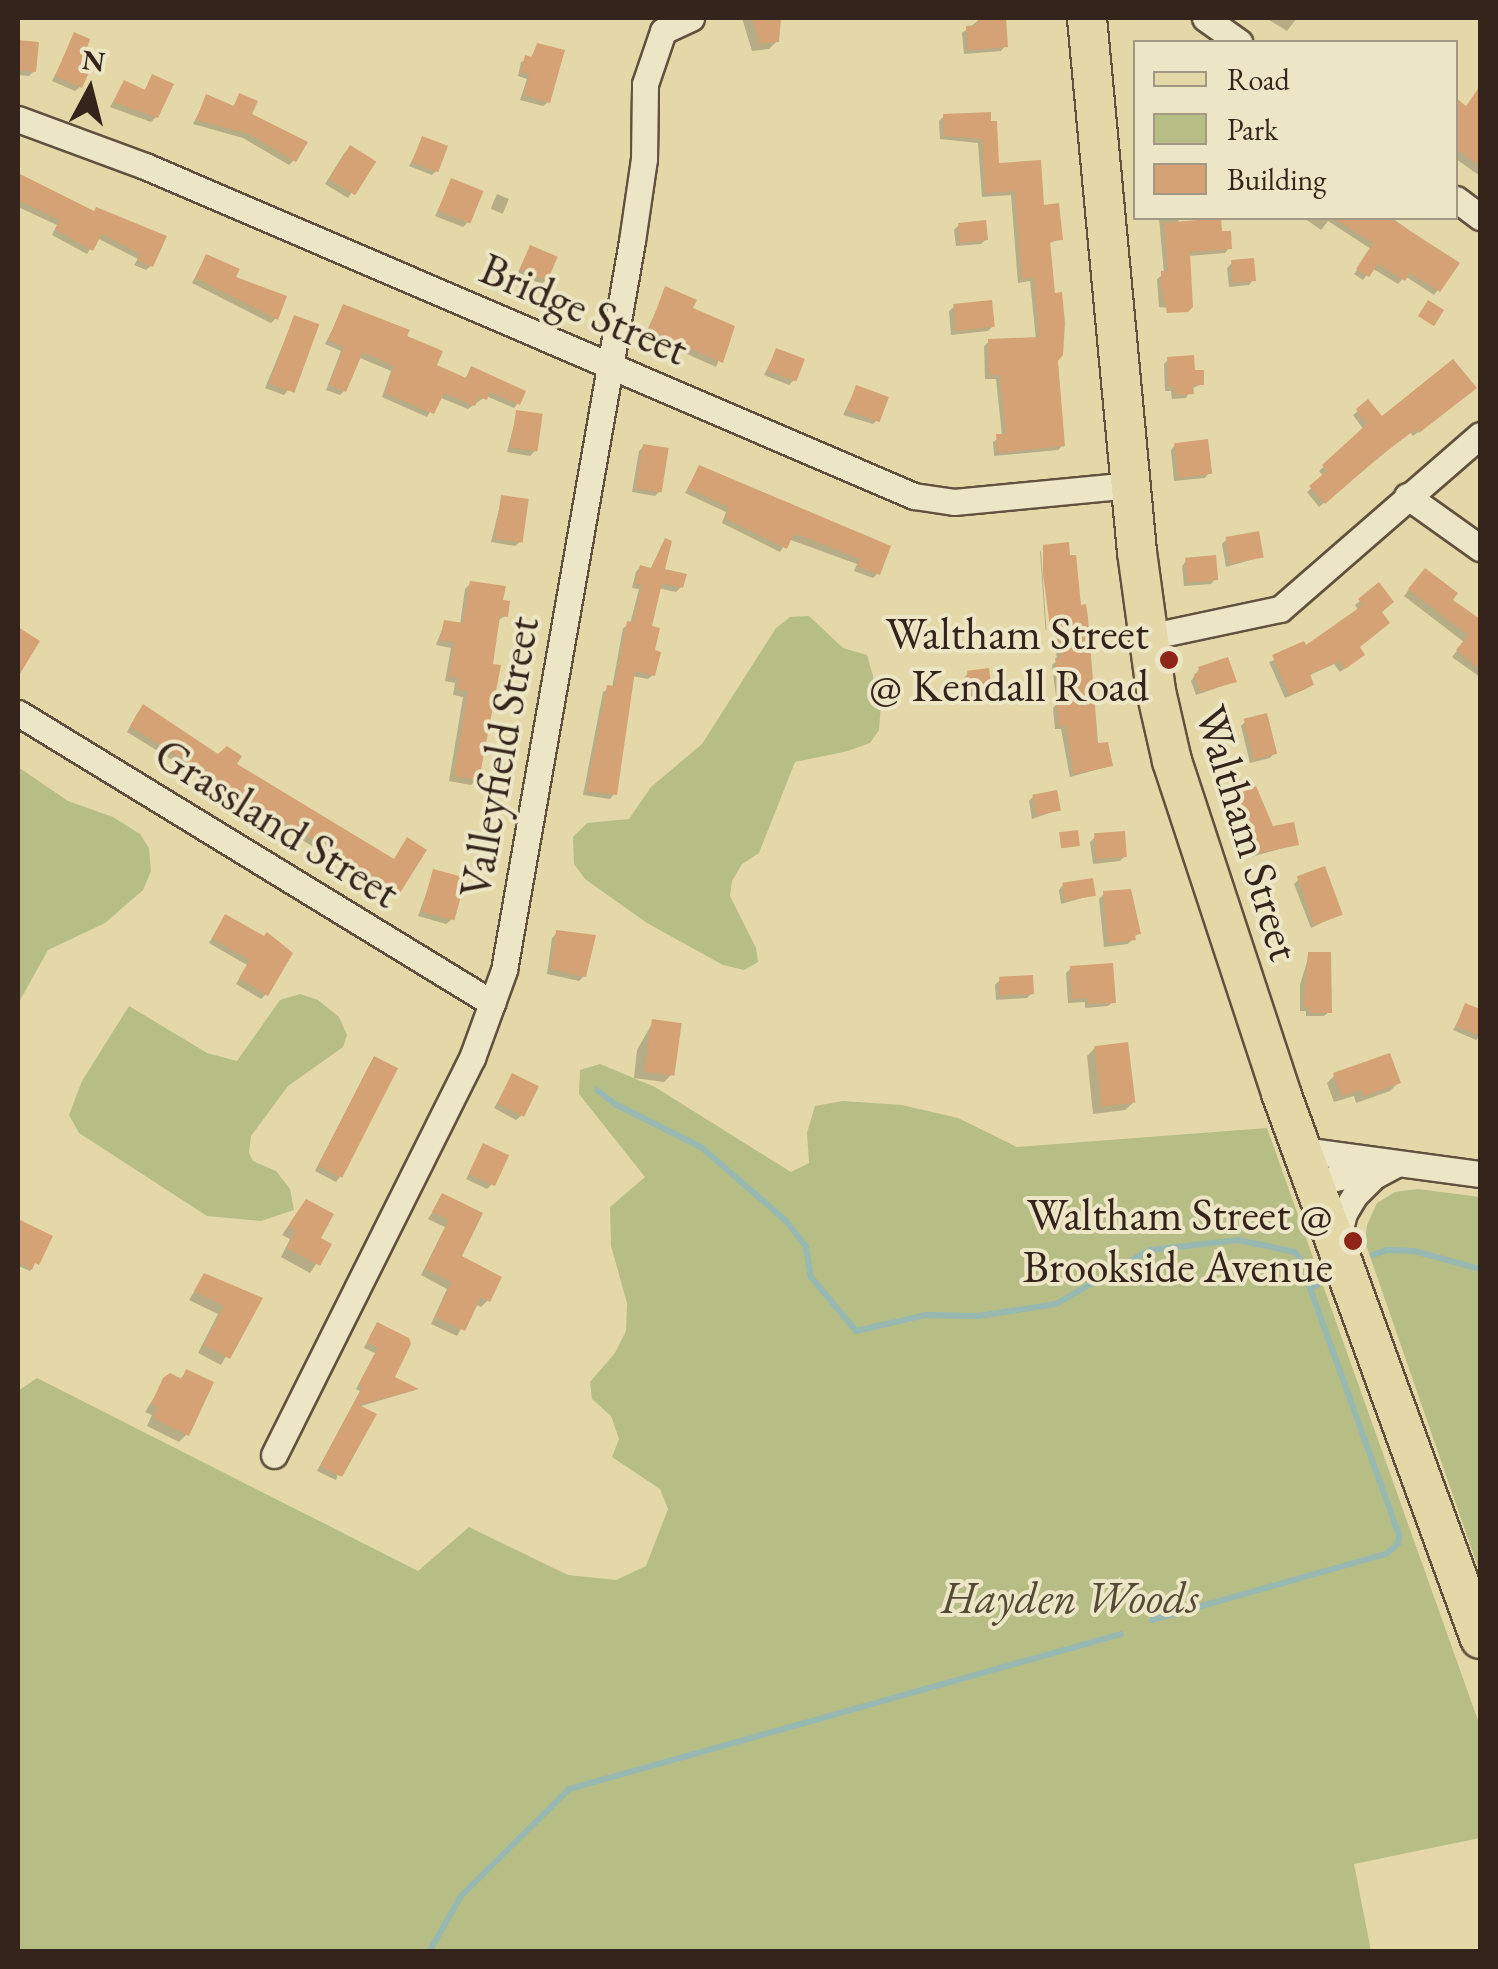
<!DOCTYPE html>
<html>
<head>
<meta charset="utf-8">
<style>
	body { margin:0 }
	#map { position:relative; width:1498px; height:1969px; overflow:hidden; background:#e4d8a8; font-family:"EB Garamond",serif }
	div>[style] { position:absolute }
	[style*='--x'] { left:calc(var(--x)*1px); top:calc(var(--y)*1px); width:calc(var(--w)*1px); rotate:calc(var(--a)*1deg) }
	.green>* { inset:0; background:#b6be86 }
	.shadow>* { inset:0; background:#0003; transform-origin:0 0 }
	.stream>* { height:6px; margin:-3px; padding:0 3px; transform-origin:3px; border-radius:3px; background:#98b8b2 }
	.building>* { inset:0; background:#d4a274; transform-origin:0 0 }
	.roads { filter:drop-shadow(2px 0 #61513e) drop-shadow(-2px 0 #61513e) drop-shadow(0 2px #61513e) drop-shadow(0 -2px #61513e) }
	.street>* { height:25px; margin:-12.5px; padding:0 12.5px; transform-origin:12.5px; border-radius:12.5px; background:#ede6c6 }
	.primary>* { height:38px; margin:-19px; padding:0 19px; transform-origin:19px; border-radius:19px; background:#e4d8a8 }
	.dots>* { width:28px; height:28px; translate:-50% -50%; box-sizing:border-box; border:5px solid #ede6c6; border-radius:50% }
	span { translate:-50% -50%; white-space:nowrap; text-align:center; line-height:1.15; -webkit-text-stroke:8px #ede6c6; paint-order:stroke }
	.street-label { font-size:45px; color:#35241b }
	.poi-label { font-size:45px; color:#35241b }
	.right { translate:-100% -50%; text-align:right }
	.park-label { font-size:45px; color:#554a36; font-style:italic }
	.frame { position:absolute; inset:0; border:20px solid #35241b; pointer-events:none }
	.legend { position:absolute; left:1133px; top:40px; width:325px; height:180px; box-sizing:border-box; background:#ede6c6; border:2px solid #a39882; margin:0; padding:12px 18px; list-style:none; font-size:30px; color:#35241b }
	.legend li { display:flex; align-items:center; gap:20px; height:50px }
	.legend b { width:50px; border:2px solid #a39882 }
	.north { position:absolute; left:40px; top:40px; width:100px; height:100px; -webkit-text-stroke:8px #ede6c6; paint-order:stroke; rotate:7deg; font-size:28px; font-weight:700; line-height:40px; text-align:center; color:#35241b }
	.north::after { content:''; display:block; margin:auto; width:35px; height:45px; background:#35241b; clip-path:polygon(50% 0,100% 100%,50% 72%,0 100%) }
</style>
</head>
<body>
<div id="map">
	<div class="green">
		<div style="clip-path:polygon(809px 616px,843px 648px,867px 655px,881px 704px,879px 730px,870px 743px,848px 751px,795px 762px,759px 853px,742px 864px,732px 881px,730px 896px,756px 948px,758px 962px,744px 970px,723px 965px,647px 923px,585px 879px,574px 864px,573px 837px,587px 823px,629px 819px,651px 787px,702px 744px,776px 628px,790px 617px)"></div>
		<div style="clip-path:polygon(18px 767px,68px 801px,113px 817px,140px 834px,149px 848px,151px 871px,143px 890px,105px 923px,48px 950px,18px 1004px)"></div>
		<div style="clip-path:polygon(300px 994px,318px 1000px,339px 1017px,347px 1035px,343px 1047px,288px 1086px,251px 1136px,249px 1153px,253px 1161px,276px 1171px,290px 1189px,294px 1210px,261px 1221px,207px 1216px,79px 1133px,69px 1115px,82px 1081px,129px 1006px,207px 1053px,237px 1061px,280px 1000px)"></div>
		<div style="clip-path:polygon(600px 1064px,655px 1087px,791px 1172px,809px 1163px,807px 1133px,815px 1106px,843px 1101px,902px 1105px,958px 1118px,1017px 1147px,1267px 1128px,1480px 1726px,1480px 1838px,1354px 1864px,1371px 1951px,18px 1951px,18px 1391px,37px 1378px,418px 1571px,469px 1527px,568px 1575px,616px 1580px,646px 1566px,668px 1509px,660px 1489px,612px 1457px,619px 1439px,611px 1416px,592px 1399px,590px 1382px,615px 1353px,626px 1331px,627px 1303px,611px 1246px,610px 1207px,645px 1177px,579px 1094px,580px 1070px)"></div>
		<div style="clip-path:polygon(1418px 1189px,1480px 1197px,1480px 1573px,1365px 1242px,1367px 1225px,1377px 1203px,1395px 1192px)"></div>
	</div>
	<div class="shadow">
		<div style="clip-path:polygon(742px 18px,778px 18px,777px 41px,769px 49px,752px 51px)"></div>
		<div style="clip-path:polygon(1266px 18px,1297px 18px,1287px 31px)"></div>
		<div style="clip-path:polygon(979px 20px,1005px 46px,1001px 51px,964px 54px,962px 33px)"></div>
		<div style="clip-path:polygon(18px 42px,37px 44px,34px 71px,29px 76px,18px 75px)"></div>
		<div style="clip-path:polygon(72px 42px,83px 49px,80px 87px,75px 91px,52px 81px)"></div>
		<div style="clip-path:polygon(537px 46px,548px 102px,543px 106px,520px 100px,527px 79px,518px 76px,521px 62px,530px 59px)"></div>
		<div style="clip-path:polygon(153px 77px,156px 117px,151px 122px,110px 107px,124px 83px,143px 92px)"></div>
		<div style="clip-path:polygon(240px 96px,249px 116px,294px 160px,289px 165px,243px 138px,193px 124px,207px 97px,232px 108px)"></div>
		<div style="clip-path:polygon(1474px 99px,1480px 104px,1480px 127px,1475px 135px,1480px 139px,1480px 176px,1456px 159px,1456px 102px,1465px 109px)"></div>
		<div style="clip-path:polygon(989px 114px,997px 166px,1042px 207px,1060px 239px,1047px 244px,1063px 445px,1058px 450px,994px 456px,993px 442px,1002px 436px,996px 379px,985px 379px,984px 346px,989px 342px,1036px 340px,1030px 281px,1018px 283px,1011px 195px,982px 197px,978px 143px,940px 139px,939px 121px,944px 116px)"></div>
		<div style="clip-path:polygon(423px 139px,437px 170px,432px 175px,409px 166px)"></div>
		<div style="clip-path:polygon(345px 152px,373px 162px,348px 198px,325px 184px)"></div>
		<div style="clip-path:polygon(18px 176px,94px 213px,163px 238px,151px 266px,146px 270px,134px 265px,138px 259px,97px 238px,87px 254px,52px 235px,57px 225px,18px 207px)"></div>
		<div style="clip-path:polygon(452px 181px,468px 222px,463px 227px,435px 216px)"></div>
		<div style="left:497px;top:194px;width:13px;height:16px;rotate:23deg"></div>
		<div style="clip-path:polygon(1159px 218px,1178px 218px,1179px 224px,1220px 234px,1229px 248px,1225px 253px,1188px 256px,1187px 310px,1159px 307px,1157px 279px,1164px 274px)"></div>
		<div style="clip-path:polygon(1304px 218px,1392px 218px,1456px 264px,1434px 295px,1405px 276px,1398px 284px,1372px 268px,1363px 280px,1354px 274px,1371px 249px,1328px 221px,1321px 230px)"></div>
		<div style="clip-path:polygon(959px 225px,986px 239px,981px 244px,956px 246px,954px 230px)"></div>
		<div style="clip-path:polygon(530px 248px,546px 279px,542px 284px,517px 274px)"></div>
		<div style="clip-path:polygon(206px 257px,233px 278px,276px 318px,271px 323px,192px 283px)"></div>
		<div style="clip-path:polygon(1232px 263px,1253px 280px,1249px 285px,1229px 287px,1227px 268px)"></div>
		<div style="clip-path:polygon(666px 289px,690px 310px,732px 328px,716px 367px,645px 335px)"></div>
		<div style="clip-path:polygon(344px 307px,404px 337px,433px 366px,464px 380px,471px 369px,518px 403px,514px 408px,486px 396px,468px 409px,439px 397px,427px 417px,382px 397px,391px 371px,358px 357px,344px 391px,340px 395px,326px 390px,341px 351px,325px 344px)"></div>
		<div style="clip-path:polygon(954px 307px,993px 326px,988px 331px,951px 335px,949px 311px)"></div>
		<div style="clip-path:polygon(294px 318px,288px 390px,284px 395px,265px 388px)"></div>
		<div style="clip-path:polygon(776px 351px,794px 380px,789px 385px,764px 375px)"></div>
		<div style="clip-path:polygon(1169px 359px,1202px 384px,1191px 389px,1186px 398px,1172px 399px,1171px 391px,1165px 391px,1164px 364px)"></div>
		<div style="clip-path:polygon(856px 388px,878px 419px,873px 424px,843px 415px)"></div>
		<div style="clip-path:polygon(1469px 392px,1413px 436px,1410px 432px,1319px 507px,1307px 492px,1324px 477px,1319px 471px,1364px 430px,1353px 415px,1367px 403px,1381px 419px)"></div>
		<div style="clip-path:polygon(517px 413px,535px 451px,530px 456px,507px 452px)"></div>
		<div style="clip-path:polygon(1175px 445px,1209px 473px,1205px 478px,1174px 481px,1171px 450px)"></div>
		<div style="clip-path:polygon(643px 447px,660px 491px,655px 496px,632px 492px,639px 451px)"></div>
		<div style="clip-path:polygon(699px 468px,888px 548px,878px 573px,873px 578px,854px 571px,857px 564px,788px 539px,780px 552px,722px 523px,726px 512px,685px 493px)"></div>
		<div style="clip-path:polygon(502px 497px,520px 542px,515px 546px,491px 542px)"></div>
		<div style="clip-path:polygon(1227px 539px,1261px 557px,1226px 567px,1222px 544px)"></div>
		<div style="clip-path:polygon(665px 541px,662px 570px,681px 587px,676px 592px,658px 588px,649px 628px,653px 675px,648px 679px,632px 676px,614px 794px,610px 799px,583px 795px,603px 692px,612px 688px,623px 628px,630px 624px,639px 589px,632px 588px,636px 572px,640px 567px,650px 570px)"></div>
		<div style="clip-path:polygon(1046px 548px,1096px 746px,1110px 766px,1070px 777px,1061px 729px,1055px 729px,1053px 708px,1057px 704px,1052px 665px,1057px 661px)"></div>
		<div style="left:1041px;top:551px;width:79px;height:1px;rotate:86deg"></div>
		<div style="clip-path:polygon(1186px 561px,1215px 579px,1211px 584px,1184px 586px,1182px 566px)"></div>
		<div style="clip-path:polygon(1419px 577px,1480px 624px,1480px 677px,1452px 657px,1464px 642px,1404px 596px)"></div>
		<div style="clip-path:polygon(471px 583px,501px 602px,505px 616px,497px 621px,477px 779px,471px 785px,449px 781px,463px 697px,453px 695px,455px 683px,445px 681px,451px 648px,436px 645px,445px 622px,460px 625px,465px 589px)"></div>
		<div style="clip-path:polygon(1360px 601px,1379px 612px,1357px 648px,1357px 659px,1340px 672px,1334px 664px,1308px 676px,1311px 684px,1306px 689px,1285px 698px,1269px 662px,1305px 649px,1359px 611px,1355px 605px)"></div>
		<div style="clip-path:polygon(1199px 669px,1234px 682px,1196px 695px,1191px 681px)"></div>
		<div style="clip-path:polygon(968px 673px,989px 691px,984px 695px,966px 698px,964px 678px)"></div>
		<div style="clip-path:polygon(138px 712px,233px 764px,398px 892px,393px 896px,127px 732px)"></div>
		<div style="clip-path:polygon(1246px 721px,1274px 753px,1270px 758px,1250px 763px,1241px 726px)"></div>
		<div style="clip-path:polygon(1034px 796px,1058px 810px,1032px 819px,1029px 801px)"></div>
		<div style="clip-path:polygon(1236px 796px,1272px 829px,1297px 844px,1251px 857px,1244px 825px,1235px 828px,1230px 814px)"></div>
		<div style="clip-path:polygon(1095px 837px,1125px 856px,1120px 861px,1093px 864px,1090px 842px)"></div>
		<div style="clip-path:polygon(434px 872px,451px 920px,446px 924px,418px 916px)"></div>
		<div style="clip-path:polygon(1299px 879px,1340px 914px,1311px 928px,1294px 884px)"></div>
		<div style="clip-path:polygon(1063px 885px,1093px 895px,1061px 904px,1059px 890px)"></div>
		<div style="clip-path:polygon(1104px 894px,1138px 933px,1128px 944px,1104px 947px,1099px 899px)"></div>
		<div style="clip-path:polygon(225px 917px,263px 939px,266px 994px,261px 999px,236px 984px,247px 965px,209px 943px)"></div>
		<div style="clip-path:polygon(557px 933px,584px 976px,579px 981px,547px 974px,552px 938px)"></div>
		<div style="clip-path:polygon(1309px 955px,1329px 1012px,1324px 1016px,1306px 1016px,1306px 1011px,1300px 1011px,1300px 985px)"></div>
		<div style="clip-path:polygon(1071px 968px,1113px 1002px,1108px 1006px,1085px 1008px,1085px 1002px,1068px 1003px,1066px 973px)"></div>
		<div style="clip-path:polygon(1000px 980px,1032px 993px,1027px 998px,996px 1000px,995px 985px)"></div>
		<div style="clip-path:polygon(1466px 1006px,1480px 1012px,1480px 1036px,1476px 1040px,1453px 1030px)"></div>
		<div style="clip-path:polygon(653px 1022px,672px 1074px,664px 1082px,634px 1078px,637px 1050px)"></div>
		<div style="clip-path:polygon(1095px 1048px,1133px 1103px,1125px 1110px,1093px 1114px,1087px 1056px)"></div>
		<div style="clip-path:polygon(370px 1064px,340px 1177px,336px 1182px,315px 1171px)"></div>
		<div style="clip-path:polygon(1335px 1075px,1398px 1083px,1390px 1091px,1356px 1103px,1354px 1096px,1334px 1102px,1327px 1083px)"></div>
		<div style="clip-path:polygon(513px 1076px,521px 1116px,516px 1120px,494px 1108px)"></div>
		<div style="clip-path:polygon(484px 1146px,492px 1184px,487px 1189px,466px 1179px)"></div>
		<div style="clip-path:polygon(443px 1196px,480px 1214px,458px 1257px,488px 1300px,481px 1307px,475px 1304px,457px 1336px,431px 1324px,447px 1289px,421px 1275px,445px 1227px,428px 1219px)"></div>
		<div style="clip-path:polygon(299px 1210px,317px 1239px,329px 1245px,310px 1273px,281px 1257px,290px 1239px,282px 1235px)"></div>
		<div style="clip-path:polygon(18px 1222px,50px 1237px,30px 1271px,18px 1266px)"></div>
		<div style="clip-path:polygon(204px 1276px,260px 1299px,221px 1365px,198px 1353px,218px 1314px,189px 1300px)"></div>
		<div style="clip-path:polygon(373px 1330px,391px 1378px,415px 1390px,358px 1407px,336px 1480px,317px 1471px,360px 1391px,356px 1389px,375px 1353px,364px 1348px)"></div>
		<div style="clip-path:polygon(187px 1372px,187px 1434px,179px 1442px,147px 1426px,152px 1415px,145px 1412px,165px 1380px,179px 1380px)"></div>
	</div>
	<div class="stream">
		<div style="--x:597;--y:1090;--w:23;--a:38"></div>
		<div style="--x:615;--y:1104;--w:96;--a:26.6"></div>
		<div style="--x:701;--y:1147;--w:113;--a:41"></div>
		<div style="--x:786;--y:1221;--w:33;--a:52"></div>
		<div style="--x:806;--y:1247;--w:30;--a:81"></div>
		<div style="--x:811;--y:1277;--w:70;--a:50.2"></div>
		<div style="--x:856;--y:1331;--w:72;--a:-12.9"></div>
		<div style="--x:926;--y:1315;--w:52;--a:1.1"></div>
		<div style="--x:978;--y:1316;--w:79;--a:-8.7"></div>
		<div style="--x:1056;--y:1304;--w:108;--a:-29.9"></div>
		<div style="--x:1150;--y:1250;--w:89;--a:-6.5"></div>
		<div style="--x:1238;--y:1240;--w:58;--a:11.9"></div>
		<div style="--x:1295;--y:1252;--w:16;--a:52"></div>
		<div style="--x:1373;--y:1255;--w:15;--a:-20"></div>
		<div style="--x:1387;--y:1250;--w:27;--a:2"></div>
		<div style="--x:1414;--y:1251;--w:68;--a:15.3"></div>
		<div style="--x:1308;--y:1283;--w:5;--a:68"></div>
		<div style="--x:1310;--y:1288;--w:8;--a:-23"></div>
		<div style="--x:1152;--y:1620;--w:243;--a:-15.8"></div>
		<div style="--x:1386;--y:1554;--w:16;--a:-40"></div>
		<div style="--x:1398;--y:1544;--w:9;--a:-84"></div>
		<div style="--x:1399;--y:1535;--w:263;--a:-109.8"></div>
		<div style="--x:429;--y:1952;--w:64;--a:-60.3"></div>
		<div style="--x:461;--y:1896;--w:152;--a:-44.7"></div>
		<div style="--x:569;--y:1789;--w:573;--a:-15.68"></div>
	</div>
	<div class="building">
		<div style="clip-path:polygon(752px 18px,781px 18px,779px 42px,760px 44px)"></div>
		<div style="clip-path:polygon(978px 18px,1006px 18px,1008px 47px,968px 50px,966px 26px,978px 25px)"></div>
		<div style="clip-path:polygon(74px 32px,90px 39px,87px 48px,98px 52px,82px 88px,55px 76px)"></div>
		<div style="clip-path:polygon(18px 40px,39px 42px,36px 72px,18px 70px)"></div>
		<div style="clip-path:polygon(537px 43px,565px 50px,550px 103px,524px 95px,530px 74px,521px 72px,525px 55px,532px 57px)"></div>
		<div style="clip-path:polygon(152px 74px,174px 84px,158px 118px,113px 102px,124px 80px,145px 90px)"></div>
		<div style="clip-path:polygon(1480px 86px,1480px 166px,1456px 149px,1456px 98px,1466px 106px)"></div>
		<div style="clip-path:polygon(239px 93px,258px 101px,252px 114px,308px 142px,296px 162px,249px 134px,196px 120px,206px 94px,234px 106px)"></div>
		<div style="clip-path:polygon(991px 112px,991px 121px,997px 121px,999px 163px,1041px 160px,1044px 205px,1059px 203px,1063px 240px,1050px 241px,1055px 293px,1062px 292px,1065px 323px,1063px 355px,1058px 361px,1065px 446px,998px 453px,996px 434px,1006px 434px,1000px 375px,989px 375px,988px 339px,1039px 337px,1034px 278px,1022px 279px,1015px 191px,986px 193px,982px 139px,944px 136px,943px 114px)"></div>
		<div style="left:422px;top:136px;width:28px;height:28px;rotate:21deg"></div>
		<div style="left:350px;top:145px;width:31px;height:40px;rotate:32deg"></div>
		<div style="clip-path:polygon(18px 173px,94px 211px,96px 207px,167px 236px,153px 267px,137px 260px,141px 254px,102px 234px,93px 251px,55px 229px,60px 220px,18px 200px)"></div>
		<div style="left:451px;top:178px;width:35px;height:35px;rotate:22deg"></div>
		<div style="clip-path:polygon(1221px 218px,1222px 231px,1231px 231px,1232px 249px,1190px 252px,1193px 307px,1188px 312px,1167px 313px,1161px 283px,1161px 271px,1168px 271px,1164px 223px)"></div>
		<div style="clip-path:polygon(1334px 218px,1390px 218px,1460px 263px,1440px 292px,1410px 273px,1405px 281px,1378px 264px,1369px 277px,1356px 269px,1373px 243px)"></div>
		<div style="left:986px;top:220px;width:20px;height:28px;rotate:84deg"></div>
		<div style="left:530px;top:245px;width:30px;height:26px;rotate:23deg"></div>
		<div style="clip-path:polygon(206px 254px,240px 269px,236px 277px,287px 296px,278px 320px,195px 278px)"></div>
		<div style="left:1254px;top:258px;width:23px;height:23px;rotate:85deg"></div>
		<div style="clip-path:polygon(665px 286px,697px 300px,693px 308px,735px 326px,723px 363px,649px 330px)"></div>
		<div style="left:992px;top:300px;width:27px;height:39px;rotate:84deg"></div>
		<div style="left:1428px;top:300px;width:19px;height:19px;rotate:32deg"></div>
		<div style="clip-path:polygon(343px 304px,410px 330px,407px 336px,443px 351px,437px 365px,466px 378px,471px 366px,526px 391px,520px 405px,490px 392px,487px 400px,479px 397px,475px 406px,444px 393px,434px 414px,385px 393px,394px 366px,363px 352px,346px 392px,329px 385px,344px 347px,328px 340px)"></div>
		<div style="left:294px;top:315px;width:27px;height:73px;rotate:20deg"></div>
		<div style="left:776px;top:348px;width:31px;height:24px;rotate:21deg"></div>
		<div style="clip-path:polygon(1194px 355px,1195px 370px,1204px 370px,1204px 385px,1193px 385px,1194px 394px,1176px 395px,1175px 387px,1169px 387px,1167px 357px)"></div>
		<div style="clip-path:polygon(1453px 359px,1477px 388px,1419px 433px,1416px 429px,1380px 456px,1325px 504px,1309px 486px,1327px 471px,1322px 465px,1367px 424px,1356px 409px,1368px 399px,1382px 416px)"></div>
		<div style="left:856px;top:385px;width:35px;height:27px;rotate:20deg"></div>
		<div style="left:516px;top:410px;width:27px;height:38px;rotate:8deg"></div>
		<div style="left:1208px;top:439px;width:35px;height:34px;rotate:83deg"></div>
		<div style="left:643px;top:444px;width:26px;height:45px;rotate:9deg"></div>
		<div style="clip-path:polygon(699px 465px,891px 546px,880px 575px,857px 566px,860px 559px,802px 536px,793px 535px,787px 549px,725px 518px,729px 507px,688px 488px)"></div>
		<div style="left:501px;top:495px;width:28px;height:44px;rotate:8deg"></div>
		<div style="left:1259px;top:531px;width:27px;height:34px;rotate:80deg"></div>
		<div style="clip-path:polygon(665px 538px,672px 541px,665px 569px,687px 574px,683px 588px,662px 583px,652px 626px,660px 628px,655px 650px,661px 652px,655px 676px,635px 671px,617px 795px,587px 791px,607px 685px,615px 686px,627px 621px,633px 622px,642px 585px,635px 584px,640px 565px,651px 568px)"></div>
		<div style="clip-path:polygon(1069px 542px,1070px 555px,1076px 555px,1081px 605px,1086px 604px,1088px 618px,1098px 743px,1108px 742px,1113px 766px,1074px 774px,1066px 725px,1059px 726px,1057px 701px,1061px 701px,1055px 658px,1061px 658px,1057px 626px,1050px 627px,1043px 574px,1043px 545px)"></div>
		<div style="left:1216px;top:555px;width:25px;height:31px;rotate:85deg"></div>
		<div style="clip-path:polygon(1425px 568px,1458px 593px,1453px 600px,1480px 619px,1480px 669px,1456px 650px,1468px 635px,1408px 589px)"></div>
		<div style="clip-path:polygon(470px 581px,506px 586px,503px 600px,510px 601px,508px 617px,500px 616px,493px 664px,501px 665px,479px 780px,454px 776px,468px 691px,457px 690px,459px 678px,449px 676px,455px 642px,440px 640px,444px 620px,463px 623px)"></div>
		<div style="clip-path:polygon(1379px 582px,1394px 602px,1382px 612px,1390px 623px,1360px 647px,1365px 655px,1345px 669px,1340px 661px,1310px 674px,1314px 685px,1290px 695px,1272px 655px,1304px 641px,1306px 645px,1363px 605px,1358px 599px)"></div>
		<div style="clip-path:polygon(18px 627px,40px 641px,18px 677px)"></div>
		<div style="clip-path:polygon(1228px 657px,1237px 682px,1200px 692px,1194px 674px,1200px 672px,1198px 667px)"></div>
		<div style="left:989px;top:668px;width:24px;height:22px;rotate:83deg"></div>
		<div style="clip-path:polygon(143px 704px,218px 754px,227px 746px,242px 756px,237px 764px,394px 859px,407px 837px,427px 850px,400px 893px,130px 726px)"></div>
		<div style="left:1267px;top:713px;width:42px;height:24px;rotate:76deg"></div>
		<div style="clip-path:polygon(1256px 786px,1273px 826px,1294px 822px,1299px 845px,1255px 854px,1249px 822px,1240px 825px,1233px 807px,1239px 805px,1235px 793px)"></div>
		<div style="left:1057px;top:790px;width:21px;height:25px;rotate:79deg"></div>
		<div style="left:1078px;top:830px;width:16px;height:19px;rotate:83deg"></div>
		<div style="left:1125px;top:831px;width:26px;height:31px;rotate:86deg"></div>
		<div style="left:1325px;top:866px;width:52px;height:30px;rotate:70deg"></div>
		<div style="left:433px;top:869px;width:34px;height:44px;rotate:15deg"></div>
		<div style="left:1093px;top:878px;width:18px;height:31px;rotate:81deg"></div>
		<div style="clip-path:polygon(1131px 889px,1141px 934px,1135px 935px,1136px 940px,1108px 943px,1103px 891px)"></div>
		<div style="clip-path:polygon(225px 914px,264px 936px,267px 932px,293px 953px,268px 996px,239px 978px,250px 960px,212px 938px)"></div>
		<div style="clip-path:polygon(556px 930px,596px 935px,586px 977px,551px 969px)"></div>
		<div style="clip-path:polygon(1308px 952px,1331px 952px,1332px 1013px,1310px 1013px,1310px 1007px,1304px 1007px)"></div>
		<div style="clip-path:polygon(1113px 963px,1116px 1003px,1089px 1004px,1089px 998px,1072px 999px,1070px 966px)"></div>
		<div style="left:1033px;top:975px;width:19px;height:34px;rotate:87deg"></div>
		<div style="clip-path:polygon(1465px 1003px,1480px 1009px,1480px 1036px,1456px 1026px)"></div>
		<div style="left:652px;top:1019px;width:30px;height:53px;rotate:8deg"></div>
		<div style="left:1128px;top:1042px;width:61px;height:34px;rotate:83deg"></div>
		<div style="clip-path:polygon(1390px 1053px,1401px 1083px,1364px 1096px,1361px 1090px,1342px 1096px,1333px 1073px)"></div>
		<div style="left:374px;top:1056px;width:27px;height:123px;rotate:27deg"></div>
		<div style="left:512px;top:1073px;width:30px;height:34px;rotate:26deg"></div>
		<div style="left:483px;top:1143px;width:29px;height:34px;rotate:25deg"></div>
		<div style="clip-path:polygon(442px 1193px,483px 1213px,462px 1256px,502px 1277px,490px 1302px,481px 1297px,465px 1331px,435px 1317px,452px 1282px,425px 1269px,449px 1220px,432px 1212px)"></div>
		<div style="clip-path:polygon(306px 1199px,334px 1214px,321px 1238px,332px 1244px,320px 1266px,287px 1248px,296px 1231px,288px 1226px)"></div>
		<div style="clip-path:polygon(18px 1219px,53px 1236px,39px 1265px,35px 1263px,32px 1270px,18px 1262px)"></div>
		<div style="clip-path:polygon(204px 1273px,263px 1298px,230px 1359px,204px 1345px,224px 1306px,194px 1291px)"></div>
		<div style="clip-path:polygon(377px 1322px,409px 1338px,411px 1344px,395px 1377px,419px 1389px,359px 1405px,377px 1414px,342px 1477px,320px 1466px,363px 1386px,359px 1384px,378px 1348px,367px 1342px)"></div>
		<div style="clip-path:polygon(186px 1369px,214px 1382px,189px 1436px,153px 1418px,158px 1407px,151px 1404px,163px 1378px,170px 1373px,182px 1379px)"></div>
	</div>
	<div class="roads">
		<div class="street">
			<div style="--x:1205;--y:18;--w:42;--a:35.2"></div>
			<div style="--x:18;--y:119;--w:135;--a:20.3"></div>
			<div style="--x:145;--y:166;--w:837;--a:23.23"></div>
			<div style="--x:914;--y:496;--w:40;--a:8.5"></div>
			<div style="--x:954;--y:502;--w:178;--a:-5.5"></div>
			<div style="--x:1456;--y:199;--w:30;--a:37"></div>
			<div style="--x:1407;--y:496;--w:90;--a:35.5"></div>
			<div style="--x:1148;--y:637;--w:135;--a:-12"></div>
			<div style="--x:1280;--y:609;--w:265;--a:-41"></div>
			<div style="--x:18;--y:713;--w:556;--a:31.46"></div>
			<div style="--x:1302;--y:1150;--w:180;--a:7.7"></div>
			<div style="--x:1314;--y:1183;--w:67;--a:-13"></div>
			<div style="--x:1337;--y:1241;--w:29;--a:-76"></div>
			<div style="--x:1344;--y:1213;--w:21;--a:-59"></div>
			<div style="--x:1355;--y:1195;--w:27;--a:-45"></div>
			<div style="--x:1374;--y:1176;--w:24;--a:-28"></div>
			<div style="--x:274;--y:1455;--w:444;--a:-63.5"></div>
			<div style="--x:472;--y:1058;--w:94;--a:-70"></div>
			<div style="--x:504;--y:970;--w:740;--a:-80.04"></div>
			<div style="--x:632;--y:241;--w:83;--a:-81.7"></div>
			<div style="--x:644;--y:159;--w:75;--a:-89.2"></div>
			<div style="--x:645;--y:84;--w:56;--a:-71.2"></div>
			<div style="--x:663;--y:31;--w:31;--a:-25"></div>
		</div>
		<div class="primary">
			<div style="--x:1087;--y:18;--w:536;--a:84.65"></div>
			<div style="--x:1137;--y:552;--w:140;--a:82.2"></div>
			<div style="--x:1156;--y:691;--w:72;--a:77.1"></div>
			<div style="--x:1172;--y:761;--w:349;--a:71.8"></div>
			<div style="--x:1281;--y:1093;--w:581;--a:69.97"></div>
		</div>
	</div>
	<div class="dots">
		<div style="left:1169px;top:660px;background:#8f2418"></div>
		<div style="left:1353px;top:1241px;background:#8f2418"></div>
	</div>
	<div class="street-label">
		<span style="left:584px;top:309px;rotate:23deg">Bridge Street</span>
		<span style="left:499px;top:757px;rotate:-80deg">Valleyfield Street</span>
		<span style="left:277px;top:823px;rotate:32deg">Grassland Street</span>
		<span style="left:1248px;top:833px;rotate:73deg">Waltham Street</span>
	</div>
	<div class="poi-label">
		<span class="right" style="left:1149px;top:660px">Waltham Street<br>@ Kendall Road</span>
		<span class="right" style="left:1333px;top:1241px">Waltham Street @<br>Brookside Avenue</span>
	</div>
	<div class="park-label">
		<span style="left:1070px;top:1598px">Hayden Woods</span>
	</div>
	<div class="frame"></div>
	<ul class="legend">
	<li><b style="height:12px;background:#e4d8a8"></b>Road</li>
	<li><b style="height:28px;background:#b6be86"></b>Park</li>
	<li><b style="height:28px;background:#d4a274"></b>Building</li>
	</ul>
	<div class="north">N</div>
</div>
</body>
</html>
